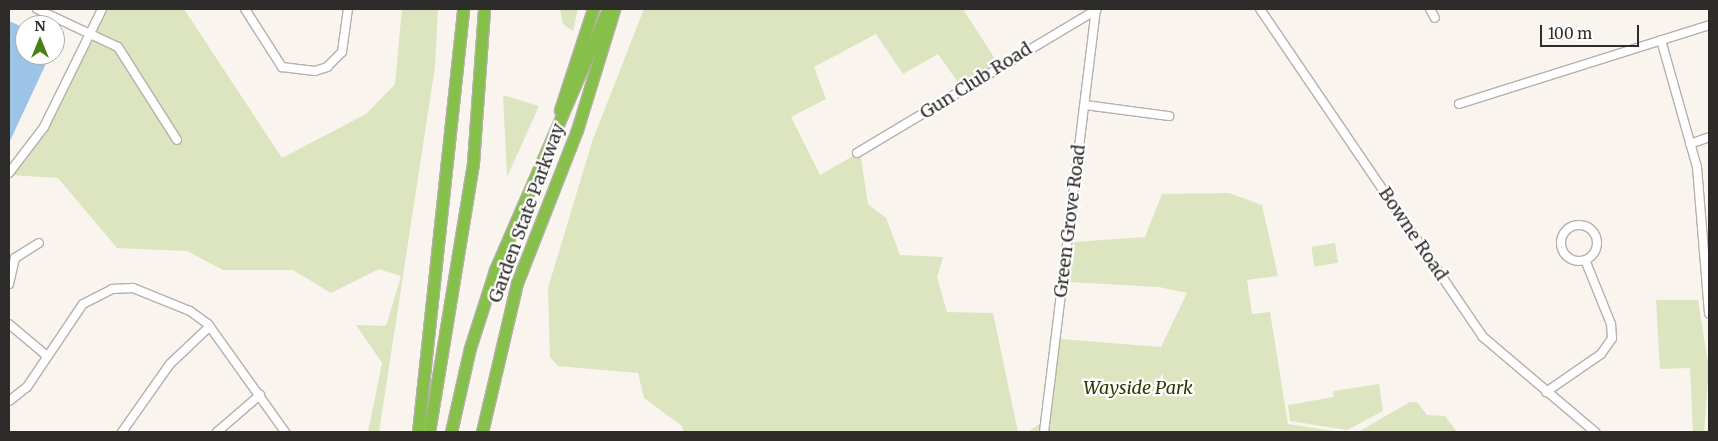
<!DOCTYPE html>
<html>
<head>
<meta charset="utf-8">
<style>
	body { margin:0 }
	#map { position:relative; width:1718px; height:441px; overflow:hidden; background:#f9f4ee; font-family:Merriweather,serif }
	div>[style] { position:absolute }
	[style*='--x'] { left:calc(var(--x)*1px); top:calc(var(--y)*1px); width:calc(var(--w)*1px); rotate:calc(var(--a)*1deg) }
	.green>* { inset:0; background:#dce5bf; transform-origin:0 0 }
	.water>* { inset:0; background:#9bc4e7 }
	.roads { filter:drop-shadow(1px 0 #b5b1aa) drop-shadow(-1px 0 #b5b1aa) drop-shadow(0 1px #b5b1aa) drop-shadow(0 -1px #b5b1aa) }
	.minor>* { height:8px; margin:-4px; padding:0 4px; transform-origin:4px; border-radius:4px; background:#fff }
	.minor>.ring { margin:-4px; padding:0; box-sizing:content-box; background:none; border:8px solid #fff; border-radius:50% }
	.highway>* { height:11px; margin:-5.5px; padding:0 5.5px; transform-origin:5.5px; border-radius:5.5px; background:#86c04a }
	span { translate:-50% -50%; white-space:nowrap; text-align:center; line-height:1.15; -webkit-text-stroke:4.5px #fff; paint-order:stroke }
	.street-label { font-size:18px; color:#2e2c2a }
	.park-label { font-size:18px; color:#313900; font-style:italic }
	.frame { position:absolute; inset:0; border:10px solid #2e2c2a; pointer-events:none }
	.north { position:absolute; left:15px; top:15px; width:50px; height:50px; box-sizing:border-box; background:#fff; border:1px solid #ababaa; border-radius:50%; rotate:0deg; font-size:14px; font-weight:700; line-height:20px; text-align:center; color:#2e2c2a }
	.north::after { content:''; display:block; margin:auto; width:18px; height:22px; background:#4a8018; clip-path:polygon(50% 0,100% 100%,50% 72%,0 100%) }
	.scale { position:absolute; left:1540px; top:25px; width:99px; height:22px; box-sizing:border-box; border:2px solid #2e2c2a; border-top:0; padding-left:6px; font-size:15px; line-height:18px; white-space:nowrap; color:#2e2c2a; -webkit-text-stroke:4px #fff; paint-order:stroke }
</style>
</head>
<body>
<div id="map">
	<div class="green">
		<div style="clip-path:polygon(103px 9px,184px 9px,282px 158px,366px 114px,395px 84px,402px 9px,438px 9px,435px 67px,379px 432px,368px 432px,382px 363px,356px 325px,386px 326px,401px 276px,379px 269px,331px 293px,293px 270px,223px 270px,187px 251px,117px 248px,58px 178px,9px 175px,41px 133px)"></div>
		<div style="clip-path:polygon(560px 9px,578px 9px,573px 31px,563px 24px)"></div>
		<div style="clip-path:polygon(644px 9px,963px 9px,999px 65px,962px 88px,938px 54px,903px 74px,876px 34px,814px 67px,826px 99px,791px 117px,820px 175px,860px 152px,868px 204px,886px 218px,900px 255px,943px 257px,937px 277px,947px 312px,993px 313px,1018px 432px,684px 432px,682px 426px,644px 398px,638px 373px,558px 366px,550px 357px,548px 288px,593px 139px)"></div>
		<div style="clip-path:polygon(503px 95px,539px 106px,507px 177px)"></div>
		<div style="clip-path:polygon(1229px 193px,1262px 205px,1278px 276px,1247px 280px,1252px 314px,1270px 312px,1288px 424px,1339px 432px,1028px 432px,1045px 420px,1053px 399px,1060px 339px,1161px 347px,1187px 293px,1159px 287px,1069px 282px,1074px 242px,1145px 237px,1162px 194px)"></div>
		<div style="left:1335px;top:243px;width:20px;height:24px;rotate:81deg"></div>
		<div style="clip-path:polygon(1656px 300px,1698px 300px,1709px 369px,1704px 432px,1693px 432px,1690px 368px,1660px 369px)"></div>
		<div style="clip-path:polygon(1379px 384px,1383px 411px,1347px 430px,1290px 421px,1288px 405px,1334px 397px,1333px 391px)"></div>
		<div style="clip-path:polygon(1410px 402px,1417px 402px,1427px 415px,1445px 416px,1457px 432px,1358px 432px)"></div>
	</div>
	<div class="water">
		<div style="clip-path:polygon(9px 21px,25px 28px,25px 55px,50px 55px,9px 143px)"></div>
	</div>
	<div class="roads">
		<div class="minor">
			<div style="--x:37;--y:9;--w:89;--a:25.1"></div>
			<div style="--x:118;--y:47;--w:110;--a:57.6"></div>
			<div style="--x:245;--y:9;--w:69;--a:57.5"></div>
			<div style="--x:282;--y:67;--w:33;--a:7"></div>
			<div style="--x:315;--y:71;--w:13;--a:-18"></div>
			<div style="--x:327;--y:67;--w:21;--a:-45"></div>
			<div style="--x:342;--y:52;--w:43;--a:-82.1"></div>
			<div style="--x:1260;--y:9;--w:397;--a:55.8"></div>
			<div style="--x:1483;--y:337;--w:147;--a:40.3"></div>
			<div style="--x:1430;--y:9;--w:10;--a:61"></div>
			<div style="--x:1661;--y:40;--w:132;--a:74.2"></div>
			<div style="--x:1697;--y:167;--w:147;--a:85.3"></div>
			<div style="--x:1459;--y:104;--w:262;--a:-17.5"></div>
			<div style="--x:1085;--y:105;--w:85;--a:7.5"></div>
			<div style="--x:1690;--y:144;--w:20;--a:-20"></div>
			<div style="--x:857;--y:153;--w:279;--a:-30.9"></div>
			<div style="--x:9;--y:173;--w:58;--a:-52.7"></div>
			<div style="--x:44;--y:127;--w:131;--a:-63.8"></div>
			<div class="ring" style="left:1561px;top:225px;width:28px;height:28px"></div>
			<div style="--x:9;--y:284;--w:27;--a:-77"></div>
			<div style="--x:15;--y:258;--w:28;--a:-32"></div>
			<div style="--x:9;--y:324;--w:50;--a:40.1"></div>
			<div style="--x:1546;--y:392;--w:67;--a:-34.6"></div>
			<div style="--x:1601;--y:354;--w:19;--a:-55"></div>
			<div style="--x:1612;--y:338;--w:14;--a:-94"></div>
			<div style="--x:1611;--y:324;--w:67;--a:-112"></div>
			<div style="--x:9;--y:401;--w:23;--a:-38"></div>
			<div style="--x:27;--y:387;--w:100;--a:-56"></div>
			<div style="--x:83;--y:304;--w:33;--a:-27"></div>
			<div style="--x:112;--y:289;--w:21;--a:-3"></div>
			<div style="--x:133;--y:288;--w:61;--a:22"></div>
			<div style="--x:190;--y:311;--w:22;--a:36"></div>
			<div style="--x:208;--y:324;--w:133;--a:54.5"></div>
			<div style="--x:122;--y:432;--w:83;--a:-54.8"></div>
			<div style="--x:170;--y:364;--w:55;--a:-43.5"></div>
			<div style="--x:217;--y:432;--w:57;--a:-40.7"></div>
			<div style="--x:1044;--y:432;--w:426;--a:-83"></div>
		</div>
		<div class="highway">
			<div style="--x:560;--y:110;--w:106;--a:-71.9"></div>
			<div style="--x:418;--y:432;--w:425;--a:-83.9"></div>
			<div style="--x:429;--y:432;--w:273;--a:-80.7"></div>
			<div style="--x:473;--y:163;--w:154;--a:-85.9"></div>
			<div style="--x:451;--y:432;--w:86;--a:-77.3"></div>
			<div style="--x:470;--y:348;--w:82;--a:-72.2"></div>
			<div style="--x:495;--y:270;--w:284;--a:-66.6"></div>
			<div style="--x:482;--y:432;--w:153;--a:-76.8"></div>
			<div style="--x:517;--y:283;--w:164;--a:-68.6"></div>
			<div style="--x:577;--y:130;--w:126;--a:-72.9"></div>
		</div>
	</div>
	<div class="street-label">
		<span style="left:976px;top:81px;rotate:-32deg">Gun Club Road</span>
		<span style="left:527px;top:213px;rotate:-70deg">Garden State Parkway</span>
		<span style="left:1070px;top:221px;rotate:-83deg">Green Grove Road</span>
		<span style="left:1413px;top:234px;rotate:56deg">Bowne Road</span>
	</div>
	<div class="park-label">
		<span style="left:1138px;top:388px">Wayside Park</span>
	</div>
	<div class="frame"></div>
	<div class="north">N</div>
	<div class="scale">100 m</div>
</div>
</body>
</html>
